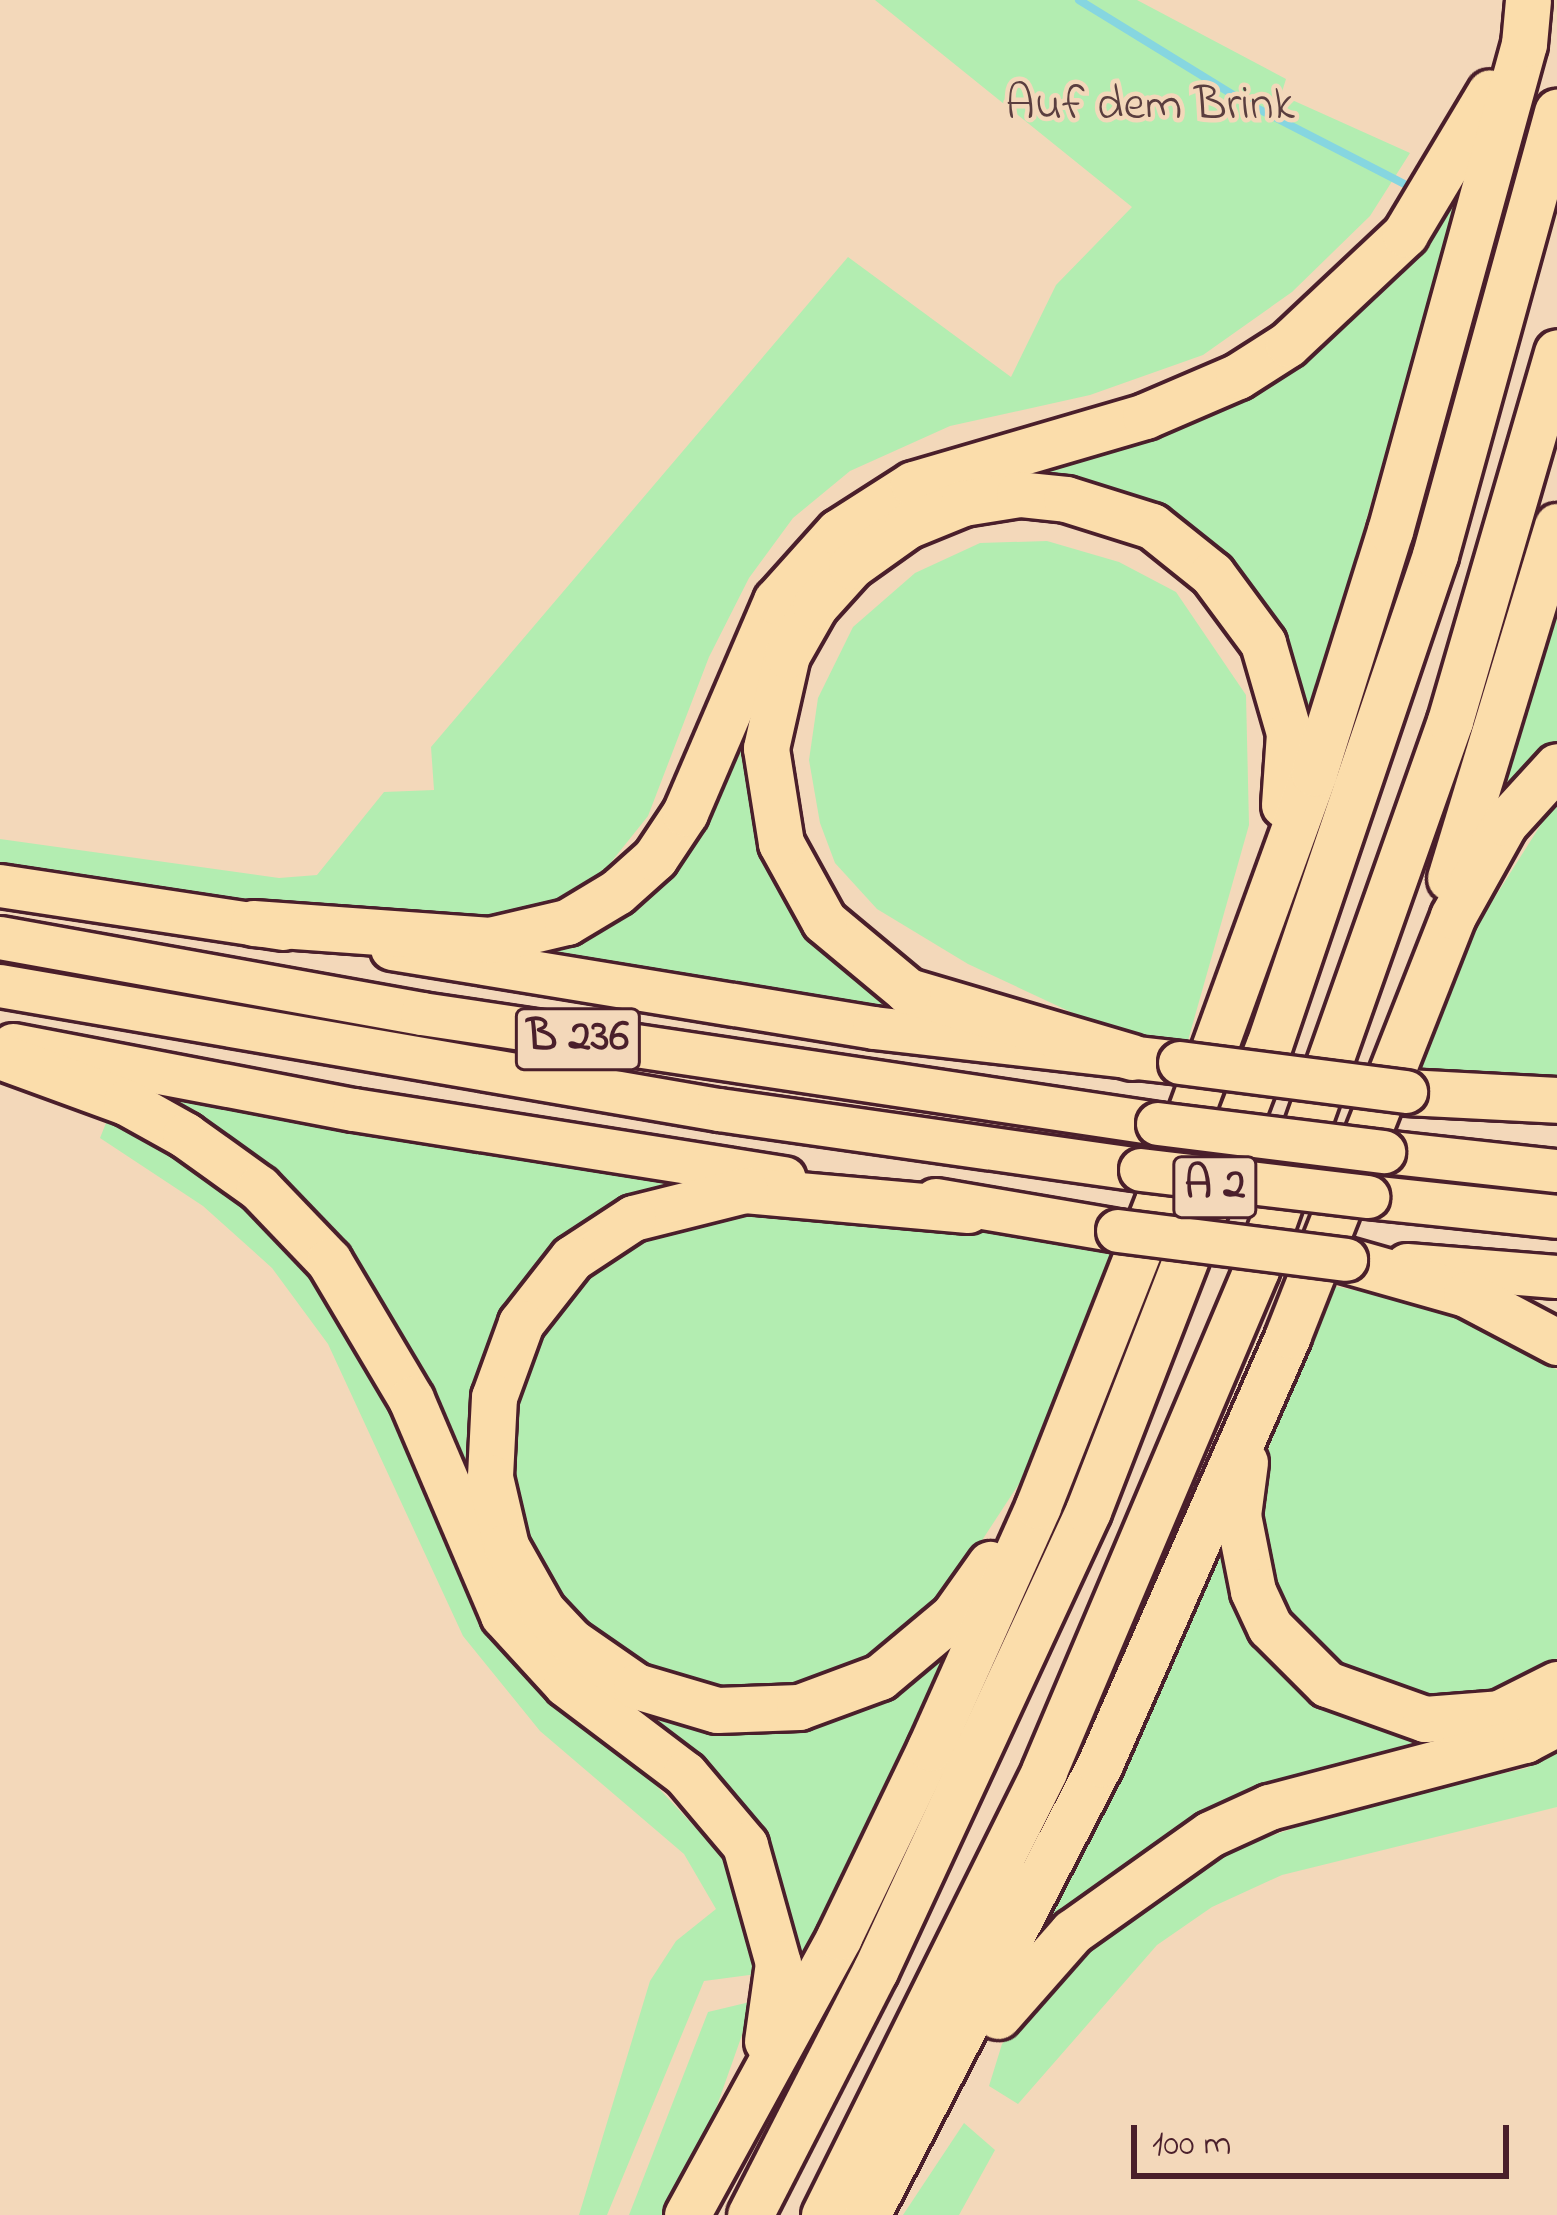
<!DOCTYPE html>
<html>
<head>
<meta charset="utf-8">
<style>
	body { margin:0 }
	#map { position:relative; width:1557px; height:2215px; overflow:hidden; background:#f3d8ba; font-family:"Indie Flower",sans-serif }
	div>[style] { position:absolute }
	[style*='--x'] { left:calc(var(--x)*1px); top:calc(var(--y)*1px); width:calc(var(--w)*1px); rotate:calc(var(--a)*1deg) }
	.green>* { inset:0; background:#b3edb1 }
	.stream>* { height:8px; margin:-4px; padding:0 4px; transform-origin:4px; border-radius:4px; background:#86d6e0 }
	.roads { filter:drop-shadow(3px 0 #4a1f2b) drop-shadow(-3px 0 #4a1f2b) drop-shadow(0 3px #4a1f2b) drop-shadow(0 -3px #4a1f2b) }
	.trunk>* { height:42px; margin:-21px; padding:0 21px; transform-origin:21px; border-radius:21px; background:#fbddab }
	.motorway>* { height:45px; margin:-22.5px; padding:0 22.5px; transform-origin:22.5px; border-radius:22.5px; background:#fbddab }
	.bridges { filter:drop-shadow(3px 0 #4a1f2b) drop-shadow(-3px 0 #4a1f2b) drop-shadow(0 3px #4a1f2b) drop-shadow(0 -3px #4a1f2b) }
	.trunk-bridge>* { height:42px; margin:-21px; padding:0 21px; transform-origin:21px; border-radius:21px; background:#fbddab }
	span { translate:-50% -50%; white-space:nowrap; text-align:center; line-height:1.15; -webkit-text-stroke:9px #f3d8ba; paint-order:stroke }
	.shield-label span { padding:3px 9px; background:#f3d8ba; border:3px solid; border-radius:9px; -webkit-text-stroke-width:0 }
	.shield-label { font-size:45px; color:#4a1f2b; font-weight:700 }
	.park-label { font-size:48px; color:#5a3e3f }
	.scale { position:absolute; left:1131px; top:2125px; width:378px; height:54px; box-sizing:border-box; border:6px solid #4a1f2b; border-top:0; padding-left:15px; font-size:36px; line-height:42px; white-space:nowrap; color:#4a1f2b; -webkit-text-stroke:9px #f3d8ba; paint-order:stroke }
</style>
</head>
<body>
<div id="map">
	<div class="green">
		<div style="clip-path:polygon(875px 0,1137px 0,1286px 79px,1281px 95px,1410px 153px,1370px 216px,1292px 292px,1203px 355px,1090px 395px,950px 426px,850px 471px,793px 518px,749px 578px,709px 657px,648px 816px,608px 866px,553px 908px,428px 929px,0 866px,0 839px,279px 878px,317px 875px,384px 792px,434px 790px,431px 747px,848px 257px,1011px 377px,1056px 285px,1132px 207px)"></div>
		<div style="clip-path:polygon(1467px 167px,1306px 731px,1276px 631px,1236px 572px,1189px 532px,1130px 503px,1061px 484px,1000px 483px,948px 495px,863px 537px,797px 609px,757px 708px,752px 763px,768px 852px,795px 906px,830px 951px,906px 1011px,534px 954px,624px 913px,664px 876px,700px 821px,791px 604px,859px 531px,945px 487px,1164px 429px,1244px 391px,1366px 296px)"></div>
		<div style="clip-path:polygon(1047px 541px,1119px 562px,1176px 592px,1246px 695px,1249px 825px,1187px 1044px,1103px 1027px,968px 964px,877px 909px,835px 863px,820px 823px,809px 760px,818px 698px,853px 627px,915px 573px,980px 543px)"></div>
		<div style="clip-path:polygon(1557px 603px,1557px 748px,1493px 816px)"></div>
		<div style="clip-path:polygon(1557px 799px,1557px 1089px,1412px 1074px,1454px 962px)"></div>
		<div style="clip-path:polygon(132px 1092px,671px 1181px,580px 1231px,539px 1272px,503px 1329px,475px 1434px,476px 1486px,499px 1566px,545px 1635px,634px 1702px,682px 1719px,754px 1728px,807px 1721px,863px 1704px,957px 1637px,798px 1974px,779px 1888px,759px 1843px,723px 1794px,566px 1666px,519px 1613px,402px 1350px,364px 1290px,249px 1165px)"></div>
		<div style="clip-path:polygon(110px 1113px,215px 1179px,290px 1248px,358px 1340px,405px 1433px,462px 1583px,504px 1655px,649px 1778px,738px 1873px,757px 1974px,704px 1981px,607px 2215px,579px 2215px,650px 1981px,676px 1941px,716px 1909px,684px 1854px,540px 1731px,463px 1636px,328px 1344px,272px 1268px,203px 1206px,100px 1138px)"></div>
		<div style="clip-path:polygon(806px 1207px,1120px 1251px,1028px 1470px,941px 1603px,843px 1676px,783px 1689px,716px 1690px,668px 1679px,582px 1626px,523px 1535px,509px 1471px,522px 1372px,580px 1280px,622px 1246px,726px 1211px)"></div>
		<div style="clip-path:polygon(1329px 1285px,1418px 1303px,1504px 1336px,1557px 1370px,1557px 1658px,1536px 1674px,1491px 1694px,1439px 1701px,1344px 1672px,1281px 1610px,1255px 1514px,1268px 1450px)"></div>
		<div style="clip-path:polygon(1220px 1541px,1267px 1651px,1476px 1733px,1288px 1788px,1033px 1954px)"></div>
		<div style="clip-path:polygon(1557px 1751px,1557px 1807px,1282px 1875px,1212px 1907px,1157px 1945px,1018px 2104px,989px 2086px,1002px 2044px,1120px 1922px,1178px 1878px,1241px 1846px,1365px 1804px,1527px 1768px)"></div>
		<div style="clip-path:polygon(754px 2001px,713px 2117px,663px 2215px,629px 2215px,708px 2012px)"></div>
		<div style="clip-path:polygon(964px 2123px,995px 2150px,959px 2215px,903px 2215px)"></div>
	</div>
	<div class="stream">
		<div style="--x:1079;--y:0;--w:193;--a:31.6"></div>
		<div style="--x:1243;--y:101;--w:188;--a:27.2"></div>
	</div>
	<div class="roads">
		<div class="trunk">
			<div style="--x:0;--y:886;--w:287;--a:8.6"></div>
			<div style="--x:0;--y:938;--w:429;--a:10.2"></div>
			<div style="--x:422;--y:1014;--w:744;--a:8.5"></div>
			<div style="--x:392;--y:949;--w:488;--a:9.3"></div>
			<div style="--x:874;--y:1028;--w:308;--a:6.5"></div>
			<div style="--x:0;--y:986;--w:730;--a:9.79"></div>
			<div style="--x:719;--y:1110;--w:426;--a:8.1"></div>
			<div style="--x:13;--y:1045;--w:347;--a:10.8"></div>
			<div style="--x:354;--y:1110;--w:436;--a:9"></div>
			<div style="--x:1384;--y:1152;--w:174;--a:6.3"></div>
			<div style="--x:1368;--y:1197;--w:190;--a:6"></div>
			<div style="--x:936;--y:1200;--w:185;--a:9.7"></div>
			<div style="--x:1407;--y:1265;--w:150;--a:4.6"></div>
		</div>
		<div class="motorway">
			<div style="--x:1450;--y:878;--w:368;--a:-73.1"></div>
			<div style="--x:253;--y:923;--w:238;--a:4.1"></div>
			<div style="--x:490;--y:940;--w:79;--a:-13.2"></div>
			<div style="--x:567;--y:922;--w:58;--a:-31"></div>
			<div style="--x:617;--y:892;--w:51;--a:-41.8"></div>
			<div style="--x:655;--y:858;--w:54;--a:-56.3"></div>
			<div style="--x:685;--y:813;--w:231;--a:-66.8"></div>
			<div style="--x:776;--y:601;--w:93;--a:-48.1"></div>
			<div style="--x:838;--y:532;--w:89;--a:-32.6"></div>
			<div style="--x:913;--y:484;--w:242;--a:-16.3"></div>
			<div style="--x:1145;--y:416;--w:101;--a:-23.3"></div>
			<div style="--x:1238;--y:376;--w:59;--a:-32.6"></div>
			<div style="--x:1288;--y:344;--w:161;--a:-43.2"></div>
			<div style="--x:1405;--y:234;--w:165;--a:-59.1"></div>
			<div style="--x:0;--y:1056;--w:134;--a:20.1"></div>
			<div style="--x:126;--y:1102;--w:68;--a:29.2"></div>
			<div style="--x:185;--y:1135;--w:91;--a:35.6"></div>
			<div style="--x:259;--y:1188;--w:101;--a:46.2"></div>
			<div style="--x:329;--y:1261;--w:161;--a:59.3"></div>
			<div style="--x:411;--y:1399;--w:235;--a:66.9"></div>
			<div style="--x:503;--y:1615;--w:93;--a:47.6"></div>
			<div style="--x:566;--y:1684;--w:149;--a:37.1"></div>
			<div style="--x:685;--y:1774;--w:93;--a:49.8"></div>
			<div style="--x:745;--y:1845;--w:123;--a:74.4"></div>
			<div style="--x:778;--y:1963;--w:79;--a:98"></div>
			<div style="--x:1132;--y:1057;--w:234;--a:-163.6"></div>
			<div style="--x:908;--y:991;--w:109;--a:-140.2"></div>
			<div style="--x:824;--y:921;--w:89;--a:-118.9"></div>
			<div style="--x:781;--y:843;--w:96;--a:-99"></div>
			<div style="--x:766;--y:748;--w:95;--a:-77.3"></div>
			<div style="--x:787;--y:655;--w:56;--a:-60.3"></div>
			<div style="--x:815;--y:606;--w:54;--a:-48"></div>
			<div style="--x:851;--y:566;--w:69;--a:-35.5"></div>
			<div style="--x:907;--y:526;--w:61;--a:-22.3"></div>
			<div style="--x:963;--y:503;--w:57;--a:-9.1"></div>
			<div style="--x:1019;--y:494;--w:47;--a:6.1"></div>
			<div style="--x:1066;--y:499;--w:90;--a:17.4"></div>
			<div style="--x:1152;--y:526;--w:77;--a:38.7"></div>
			<div style="--x:1212;--y:574;--w:86;--a:53.5"></div>
			<div style="--x:1263;--y:643;--w:94;--a:73.9"></div>
			<div style="--x:1289;--y:733;--w:72;--a:94"></div>
			<div style="--x:1406;--y:1092;--w:151;--a:3"></div>
			<div style="--x:968;--y:1210;--w:224;--a:-174.9"></div>
			<div style="--x:745;--y:1190;--w:115;--a:166"></div>
			<div style="--x:633;--y:1218;--w:73;--a:146.7"></div>
			<div style="--x:572;--y:1258;--w:83;--a:128.1"></div>
			<div style="--x:521;--y:1323;--w:79;--a:110"></div>
			<div style="--x:494;--y:1397;--w:80;--a:92.9"></div>
			<div style="--x:490;--y:1477;--w:71;--a:76.9"></div>
			<div style="--x:506;--y:1546;--w:73;--a:60.6"></div>
			<div style="--x:542;--y:1610;--w:42;--a:46.9"></div>
			<div style="--x:571;--y:1641;--w:79;--a:34.7"></div>
			<div style="--x:636;--y:1686;--w:84;--a:16.5"></div>
			<div style="--x:717;--y:1710;--w:82;--a:-2.1"></div>
			<div style="--x:799;--y:1707;--w:86;--a:-20.3"></div>
			<div style="--x:880;--y:1677;--w:95;--a:-39.9"></div>
			<div style="--x:953;--y:1616;--w:64;--a:-54.6"></div>
			<div style="--x:1346;--y:1260;--w:125;--a:15.8"></div>
			<div style="--x:1466;--y:1294;--w:103;--a:27.8"></div>
			<div style="--x:1245;--y:1462;--w:53;--a:97.5"></div>
			<div style="--x:1238;--y:1515;--w:77;--a:78.8"></div>
			<div style="--x:1253;--y:1591;--w:40;--a:65"></div>
			<div style="--x:1270;--y:1627;--w:81;--a:45"></div>
			<div style="--x:1327;--y:1684;--w:104;--a:19.7"></div>
			<div style="--x:1425;--y:1719;--w:74;--a:-4.6"></div>
			<div style="--x:1499;--y:1713;--w:65;--a:-26.6"></div>
			<div style="--x:998;--y:2016;--w:112;--a:-48.6"></div>
			<div style="--x:1072;--y:1932;--w:169;--a:-35.4"></div>
			<div style="--x:1210;--y:1834;--w:65;--a:-24.6"></div>
			<div style="--x:1269;--y:1807;--w:265;--a:-14.7"></div>
			<div style="--x:1525;--y:1740;--w:36;--a:-28"></div>
			<div style="--x:687;--y:2215;--w:317;--a:-61.3"></div>
			<div style="--x:839;--y:1937;--w:210;--a:-64.3"></div>
			<div style="--x:930;--y:1748;--w:265;--a:-65.9"></div>
			<div style="--x:1038;--y:1506;--w:327;--a:-68.5"></div>
			<div style="--x:1158;--y:1202;--w:456;--a:-70"></div>
			<div style="--x:1314;--y:773;--w:254;--a:-72.6"></div>
			<div style="--x:1390;--y:531;--w:505;--a:-74.62"></div>
			<div style="--x:1524;--y:44;--w:44;--a:-84.8"></div>
			<div style="--x:750;--y:2215;--w:274;--a:-62.9"></div>
			<div style="--x:875;--y:1971;--w:507;--a:-65.15"></div>
			<div style="--x:1088;--y:1511;--w:500;--a:-68.8"></div>
			<div style="--x:1269;--y:1045;--w:517;--a:-71.28"></div>
			<div style="--x:1435;--y:555;--w:460;--a:-74.6"></div>
			<div style="--x:824;--y:2215;--w:496;--a:-63.6"></div>
			<div style="--x:1044;--y:1771;--w:544;--a:-67.06"></div>
			<div style="--x:1256;--y:1270;--w:582;--a:-70.54"></div>
			<div style="--x:1450;--y:721;--w:384;--a:-73.8"></div>
			<div style="--x:867;--y:2215;--w:508;--a:-62.68"></div>
			<div style="--x:1100;--y:1764;--w:468;--a:-66.3"></div>
			<div style="--x:1288;--y:1335;--w:450;--a:-68.5"></div>
			<div style="--x:1453;--y:916;--w:107;--a:-60.8"></div>
			<div style="--x:1505;--y:823;--w:77;--a:-47.6"></div>
		</div>
	</div>
	<div class="bridges">
		<div class="trunk-bridge">
			<div style="--x:1180;--y:1063;--w:228;--a:7.3"></div>
			<div style="--x:1158;--y:1124;--w:228;--a:7.1"></div>
			<div style="--x:1141;--y:1170;--w:229;--a:6.8"></div>
			<div style="--x:1118;--y:1231;--w:230;--a:7.2"></div>
		</div>
	</div>
	<div class="shield-label">
		<span style="left:578px;top:1039px">B 236</span>
		<span style="left:1215px;top:1187px">A 2</span>
	</div>
	<div class="park-label">
		<span style="left:1150px;top:107px">Auf dem Brink</span>
	</div>
	<div class="scale">100 m</div>
</div>
</body>
</html>
